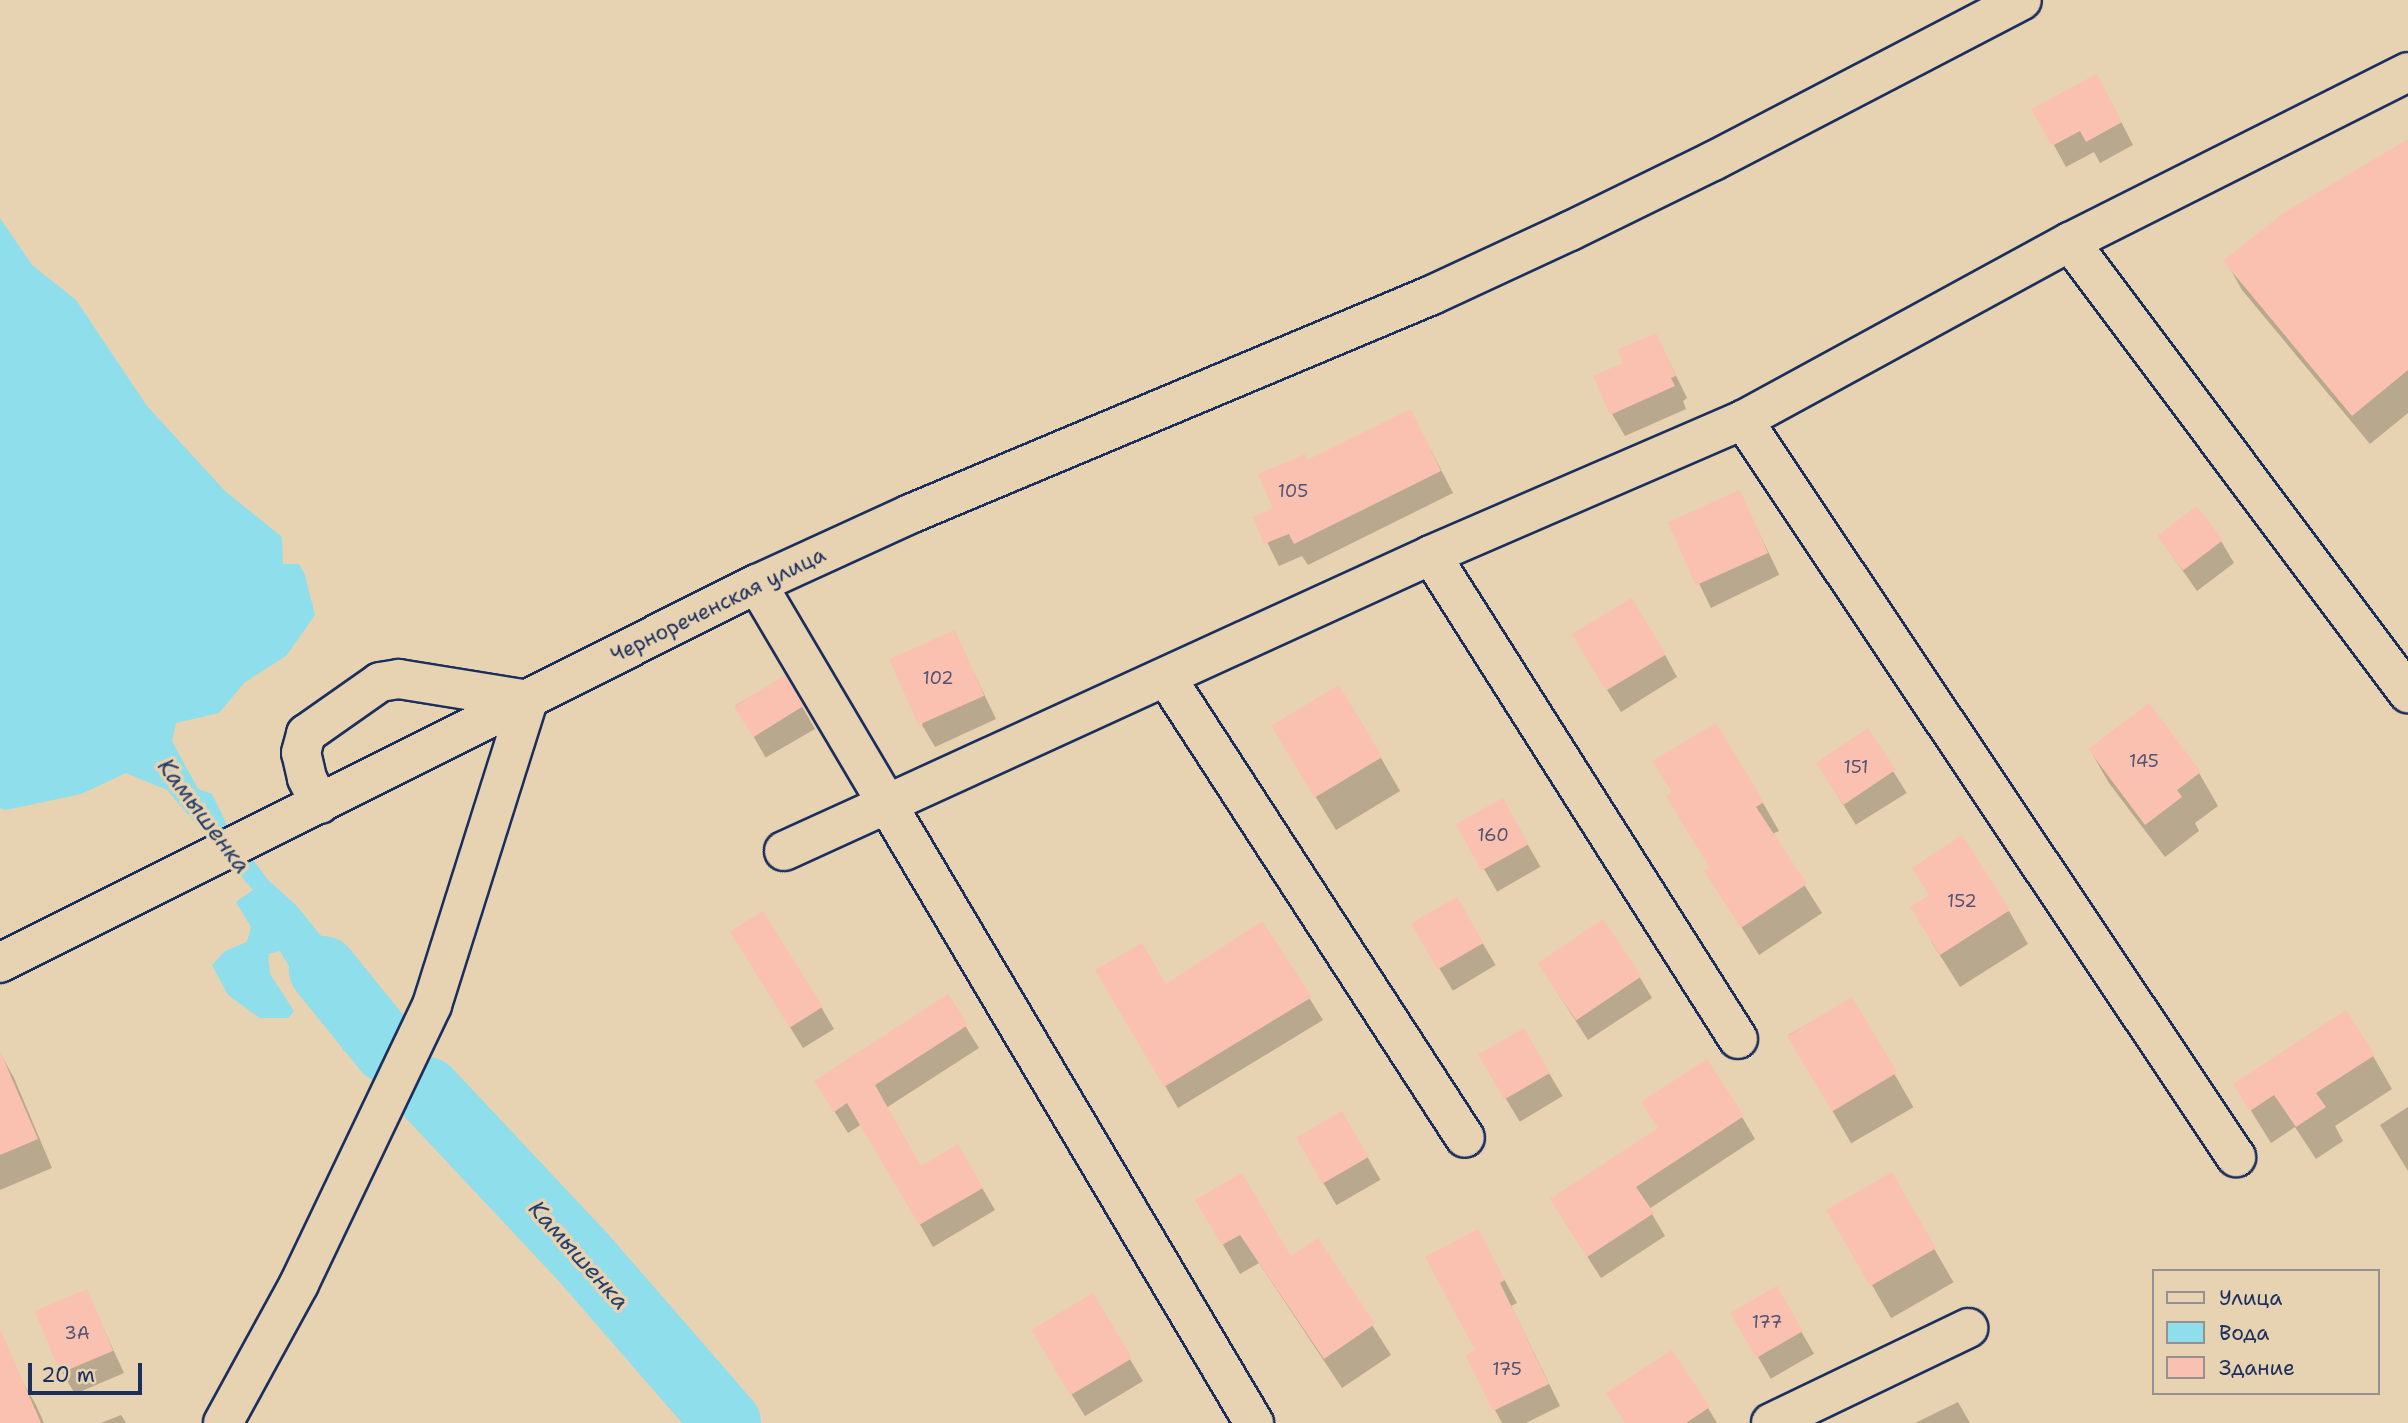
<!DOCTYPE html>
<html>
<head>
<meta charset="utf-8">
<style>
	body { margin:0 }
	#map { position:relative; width:2408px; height:1423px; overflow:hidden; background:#e7d2b1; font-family:"Shantell Sans",sans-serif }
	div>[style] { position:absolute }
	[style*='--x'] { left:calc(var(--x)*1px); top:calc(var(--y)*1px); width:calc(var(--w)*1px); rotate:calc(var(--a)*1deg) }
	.water>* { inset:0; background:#8edeeb }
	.shadow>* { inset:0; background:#0003; transform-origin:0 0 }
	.river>* { height:68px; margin:-34px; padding:0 34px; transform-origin:34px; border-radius:34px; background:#8edeeb }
	.building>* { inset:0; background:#fac1b1; transform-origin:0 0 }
	.roads { filter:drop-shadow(2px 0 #1b2f5e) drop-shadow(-2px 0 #1b2f5e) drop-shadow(0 2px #1b2f5e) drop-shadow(0 -2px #1b2f5e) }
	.minor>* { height:38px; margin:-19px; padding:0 19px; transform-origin:19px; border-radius:19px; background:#e7d2b1 }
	span { translate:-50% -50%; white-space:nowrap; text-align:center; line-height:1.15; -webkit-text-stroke:7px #e7d2b1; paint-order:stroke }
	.number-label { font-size:18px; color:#535473 }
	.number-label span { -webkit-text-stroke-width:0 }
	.street-label { font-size:21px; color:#1b2f5e }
	.water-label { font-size:23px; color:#26406c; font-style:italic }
	.legend { position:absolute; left:2152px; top:1269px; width:228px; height:126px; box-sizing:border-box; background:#e7d2b1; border:2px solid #959190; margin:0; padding:9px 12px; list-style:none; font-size:21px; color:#1b2f5e }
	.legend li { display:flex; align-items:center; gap:14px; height:35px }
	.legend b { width:35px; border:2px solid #959190 }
	.scale { position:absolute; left:28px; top:1363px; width:114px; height:32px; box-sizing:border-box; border:4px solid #1b2f5e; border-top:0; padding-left:9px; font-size:21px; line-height:24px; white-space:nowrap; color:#1b2f5e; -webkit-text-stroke:5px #e7d2b1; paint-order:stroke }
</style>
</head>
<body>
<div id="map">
	<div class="water">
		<div style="clip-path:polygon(0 218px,32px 265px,76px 300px,147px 406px,225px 491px,282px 537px,283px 564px,299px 564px,305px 575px,315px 615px,286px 656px,245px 682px,219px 713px,176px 723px,172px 741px,198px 789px,212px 794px,227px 825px,268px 880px,296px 905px,356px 979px,384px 996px,394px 1027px,367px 1058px,342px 1050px,346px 1039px,337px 1022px,300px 985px,280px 951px,268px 954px,270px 974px,294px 1011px,288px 1018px,260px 1018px,228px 995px,212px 965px,225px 951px,247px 942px,251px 927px,236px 902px,253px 890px,167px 790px,126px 773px,81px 794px,6px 810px,0 808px)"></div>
	</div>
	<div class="shadow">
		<div style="clip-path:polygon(2109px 98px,2133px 145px,2100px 163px,2094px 152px,2066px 167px,2034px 109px)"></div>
		<div style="clip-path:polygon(2408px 141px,2408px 413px,2370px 444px,2242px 290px,2226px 261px)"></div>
		<div style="clip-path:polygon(1656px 335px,1687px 398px,1683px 401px,1686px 409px,1625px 436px,1612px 414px,1625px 364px)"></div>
		<div style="clip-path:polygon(1411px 412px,1453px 493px,1308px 565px,1302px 556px,1279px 566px,1255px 518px,1275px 509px,1307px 462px)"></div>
		<div style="left:1739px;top:492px;width:92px;height:76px;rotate:64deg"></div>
		<div style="clip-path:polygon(2159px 537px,2221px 541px,2234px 563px,2197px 591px)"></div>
		<div style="clip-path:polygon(954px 632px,996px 719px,935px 747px,922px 725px)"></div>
		<div style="clip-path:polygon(1665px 655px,1677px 677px,1621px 712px,1587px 658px)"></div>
		<div style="left:785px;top:677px;width:60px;height:57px;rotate:60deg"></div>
		<div style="left:1868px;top:731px;width:73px;height:60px;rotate:58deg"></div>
		<div style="clip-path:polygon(2090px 750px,2199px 773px,2218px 806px,2195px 823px,2199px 831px,2165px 857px,2109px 783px)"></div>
		<div style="clip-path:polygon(1381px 758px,1400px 791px,1336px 830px,1293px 760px)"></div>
		<div style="clip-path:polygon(1671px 795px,1763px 803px,1779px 831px,1772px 834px,1822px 913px,1759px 955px,1706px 871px,1711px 868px)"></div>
		<div style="left:1502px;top:800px;width:77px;height:50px;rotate:60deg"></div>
		<div style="left:1456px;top:899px;width:77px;height:50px;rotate:59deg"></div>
		<div style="clip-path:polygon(2009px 911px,2028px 944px,1960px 987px,1931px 941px)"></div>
		<div style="clip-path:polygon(1262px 923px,1323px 1020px,1178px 1108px,1098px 971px,1165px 986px)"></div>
		<div style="clip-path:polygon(745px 955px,821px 1007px,834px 1029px,803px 1048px)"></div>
		<div style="clip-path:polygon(1639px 976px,1652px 998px,1588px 1040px,1552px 984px)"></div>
		<div style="clip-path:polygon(947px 997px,979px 1048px,886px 1108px,921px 1168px,958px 1147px,995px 1210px,933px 1247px,862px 1124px,848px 1133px,816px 1082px)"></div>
		<div style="left:1851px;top:999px;width:125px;height:72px;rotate:60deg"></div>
		<div style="left:1523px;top:1030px;width:77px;height:50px;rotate:59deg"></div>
		<div style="clip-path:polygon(0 1053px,14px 1078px,52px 1168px,0 1190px)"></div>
		<div style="clip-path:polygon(2373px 1056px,2392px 1089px,2335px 1126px,2343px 1141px,2316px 1159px,2295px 1127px,2271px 1143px,2235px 1085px)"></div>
		<div style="clip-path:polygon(2408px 1107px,2408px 1171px,2380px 1125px)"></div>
		<div style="left:1342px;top:1113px;width:77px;height:51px;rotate:60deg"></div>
		<div style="clip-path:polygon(1742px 1117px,1755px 1139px,1649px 1209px,1665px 1236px,1601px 1278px,1565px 1222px)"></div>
		<div style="left:1891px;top:1174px;width:125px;height:72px;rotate:60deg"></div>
		<div style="clip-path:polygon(1197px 1200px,1290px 1258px,1318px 1240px,1391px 1355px,1342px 1388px,1259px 1263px,1240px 1274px)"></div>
		<div style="clip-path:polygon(1490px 1253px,1517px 1303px,1511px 1306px,1560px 1406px,1526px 1423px,1502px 1423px,1495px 1410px,1477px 1351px)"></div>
		<div style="left:1776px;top:1288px;width:76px;height:50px;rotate:60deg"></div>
		<div style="clip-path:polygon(86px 1291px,124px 1373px,75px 1394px,62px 1372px)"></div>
		<div style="clip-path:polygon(1092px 1296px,1143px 1381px,1085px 1416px,1046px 1353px)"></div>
		<div style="clip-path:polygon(17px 1372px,36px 1405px,44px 1423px,0 1423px,0 1380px)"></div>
		<div style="clip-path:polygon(1958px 1402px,1970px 1423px,1915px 1423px)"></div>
		<div style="clip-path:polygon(1708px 1408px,1717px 1423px,1626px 1423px)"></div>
		<div style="clip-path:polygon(121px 1415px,126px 1423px,101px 1423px)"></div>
	</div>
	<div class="river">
		<div style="--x:323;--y:970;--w:102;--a:51"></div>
		<div style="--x:427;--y:1091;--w:226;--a:46.8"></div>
		<div style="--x:582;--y:1256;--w:221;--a:49"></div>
	</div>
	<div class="building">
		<div style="clip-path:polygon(2097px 74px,2122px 122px,2086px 142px,2080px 131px,2052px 146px,2031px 109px)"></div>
		<div style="clip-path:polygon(2408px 139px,2408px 370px,2352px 416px,2223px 261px,2282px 214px)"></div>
		<div style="clip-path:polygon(1656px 333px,1676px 376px,1671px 378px,1675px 386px,1610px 415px,1593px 376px,1623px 363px,1617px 350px)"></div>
		<div style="clip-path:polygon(1411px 409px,1441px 471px,1294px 544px,1289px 534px,1264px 544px,1253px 517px,1273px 508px,1258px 474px,1305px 454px,1307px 460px)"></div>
		<div style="left:1740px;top:490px;width:69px;height:79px;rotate:66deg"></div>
		<div style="left:2197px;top:506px;width:43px;height:50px;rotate:53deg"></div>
		<div style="left:1632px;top:598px;width:66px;height:70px;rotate:59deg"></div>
		<div style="left:955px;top:630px;width:72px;height:72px;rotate:66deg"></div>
		<div style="left:785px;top:675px;width:36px;height:60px;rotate:58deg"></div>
		<div style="left:1339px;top:685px;width:84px;height:79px;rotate:59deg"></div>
		<div style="clip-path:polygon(2149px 703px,2201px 772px,2177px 790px,2182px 797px,2145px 825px,2088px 749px)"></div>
		<div style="clip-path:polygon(1716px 723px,1764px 802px,1756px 807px,1807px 884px,1741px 928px,1704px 871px,1709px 867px,1666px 796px,1672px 792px,1652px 761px)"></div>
		<div style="left:1868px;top:728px;width:50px;height:63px;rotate:56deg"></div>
		<div style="left:1503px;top:798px;width:53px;height:54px;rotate:61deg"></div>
		<div style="clip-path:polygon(1962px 835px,2010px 910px,1940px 955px,1910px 907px,1929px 895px,1912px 868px)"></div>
		<div style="left:1457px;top:897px;width:53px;height:53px;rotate:60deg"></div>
		<div style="left:763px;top:911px;width:113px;height:39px;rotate:58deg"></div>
		<div style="left:1603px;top:919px;width:69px;height:79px;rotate:56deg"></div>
		<div style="clip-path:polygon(1262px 921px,1312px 997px,1164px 1087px,1095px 970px,1142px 943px,1166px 984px)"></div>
		<div style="clip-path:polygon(948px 994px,968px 1025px,875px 1085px,921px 1166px,958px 1144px,983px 1188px,919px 1225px,847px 1103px,834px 1112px,814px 1081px)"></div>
		<div style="left:1852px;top:997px;width:88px;height:76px;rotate:59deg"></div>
		<div style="clip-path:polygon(2346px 1010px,2375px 1055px,2316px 1093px,2326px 1107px,2296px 1127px,2274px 1095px,2250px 1111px,2233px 1084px)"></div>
		<div style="left:1524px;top:1028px;width:52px;height:53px;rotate:60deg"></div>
		<div style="clip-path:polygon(0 1051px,38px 1139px,0 1155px)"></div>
		<div style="clip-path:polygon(1707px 1059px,1744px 1116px,1636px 1187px,1654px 1213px,1587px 1257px,1550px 1199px,1658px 1128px,1641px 1102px)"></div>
		<div style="left:1342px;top:1111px;width:53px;height:53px;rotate:60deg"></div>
		<div style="left:1892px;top:1172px;width:88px;height:76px;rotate:60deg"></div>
		<div style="clip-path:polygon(1242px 1173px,1291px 1256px,1318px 1238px,1375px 1324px,1324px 1359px,1240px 1235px,1222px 1245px,1195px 1200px)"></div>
		<div style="clip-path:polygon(1478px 1229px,1505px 1280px,1500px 1283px,1549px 1384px,1493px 1411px,1465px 1355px,1475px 1350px,1425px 1257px)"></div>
		<div style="left:1777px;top:1286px;width:52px;height:54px;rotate:60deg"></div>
		<div style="left:87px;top:1289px;width:67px;height:57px;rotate:67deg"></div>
		<div style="left:1093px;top:1293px;width:76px;height:72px;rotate:59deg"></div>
		<div style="clip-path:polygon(0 1329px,41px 1423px,0 1423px)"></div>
		<div style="clip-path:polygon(1672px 1350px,1710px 1407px,1686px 1423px,1625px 1423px,1606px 1393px)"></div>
	</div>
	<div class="roads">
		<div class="minor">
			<div style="--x:2070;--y:242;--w:564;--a:53.15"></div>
			<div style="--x:1743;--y:420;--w:887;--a:56.22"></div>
			<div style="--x:1431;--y:555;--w:573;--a:57.61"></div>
			<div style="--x:757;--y:584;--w:256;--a:59.4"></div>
			<div style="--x:887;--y:804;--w:598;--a:-24.59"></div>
			<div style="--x:1431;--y:555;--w:340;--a:-23.4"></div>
			<div style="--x:1743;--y:420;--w:372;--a:-28.6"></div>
			<div style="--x:2070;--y:242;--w:378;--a:-26.7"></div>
			<div style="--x:1166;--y:677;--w:549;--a:57.03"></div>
			<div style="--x:320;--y:804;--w:29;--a:-117"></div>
			<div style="--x:307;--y:778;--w:26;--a:-103"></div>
			<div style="--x:301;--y:753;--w:20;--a:-75"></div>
			<div style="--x:306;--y:734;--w:90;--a:-35.1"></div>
			<div style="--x:380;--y:682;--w:19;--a:-9"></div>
			<div style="--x:399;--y:679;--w:131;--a:9.2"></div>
			<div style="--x:784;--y:851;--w:113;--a:-24.5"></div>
			<div style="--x:887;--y:804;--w:720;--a:59.34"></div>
			<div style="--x:0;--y:963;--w:847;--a:-26.6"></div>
			<div style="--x:757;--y:584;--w:168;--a:-24.6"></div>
			<div style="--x:910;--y:514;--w:566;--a:-22.76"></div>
			<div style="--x:1432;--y:295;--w:152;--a:-24.9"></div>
			<div style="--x:1570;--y:231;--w:159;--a:-26.1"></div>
			<div style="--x:1713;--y:161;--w:348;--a:-27.5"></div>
			<div style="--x:223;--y:1423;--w:158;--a:-61.3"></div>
			<div style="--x:299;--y:1284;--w:309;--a:-64.5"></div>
			<div style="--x:432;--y:1005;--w:320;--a:-72.5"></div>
			<div style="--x:1771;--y:1423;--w:219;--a:-25.7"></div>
		</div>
	</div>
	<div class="number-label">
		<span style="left:1293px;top:491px">105</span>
		<span style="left:938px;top:678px">102</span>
		<span style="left:2144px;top:761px">145</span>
		<span style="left:1856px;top:767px">151</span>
		<span style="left:1493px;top:835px">160</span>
		<span style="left:1962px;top:901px">152</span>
		<span style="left:1767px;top:1322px">177</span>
		<span style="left:77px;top:1333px">3А</span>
		<span style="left:1507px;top:1369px">175</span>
	</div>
	<div class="street-label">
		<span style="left:718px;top:605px;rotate:-26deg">Чернореченская улица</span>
	</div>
	<div class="water-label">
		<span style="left:204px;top:816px;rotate:53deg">Камышенка</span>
		<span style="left:579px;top:1255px;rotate:48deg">Камышенка</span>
	</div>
	<ul class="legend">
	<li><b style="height:9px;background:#e7d2b1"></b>Улица</li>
	<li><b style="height:19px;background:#8edeeb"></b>Вода</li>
	<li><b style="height:19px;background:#fac1b1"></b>Здание</li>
	</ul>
	<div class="scale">20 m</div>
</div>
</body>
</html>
